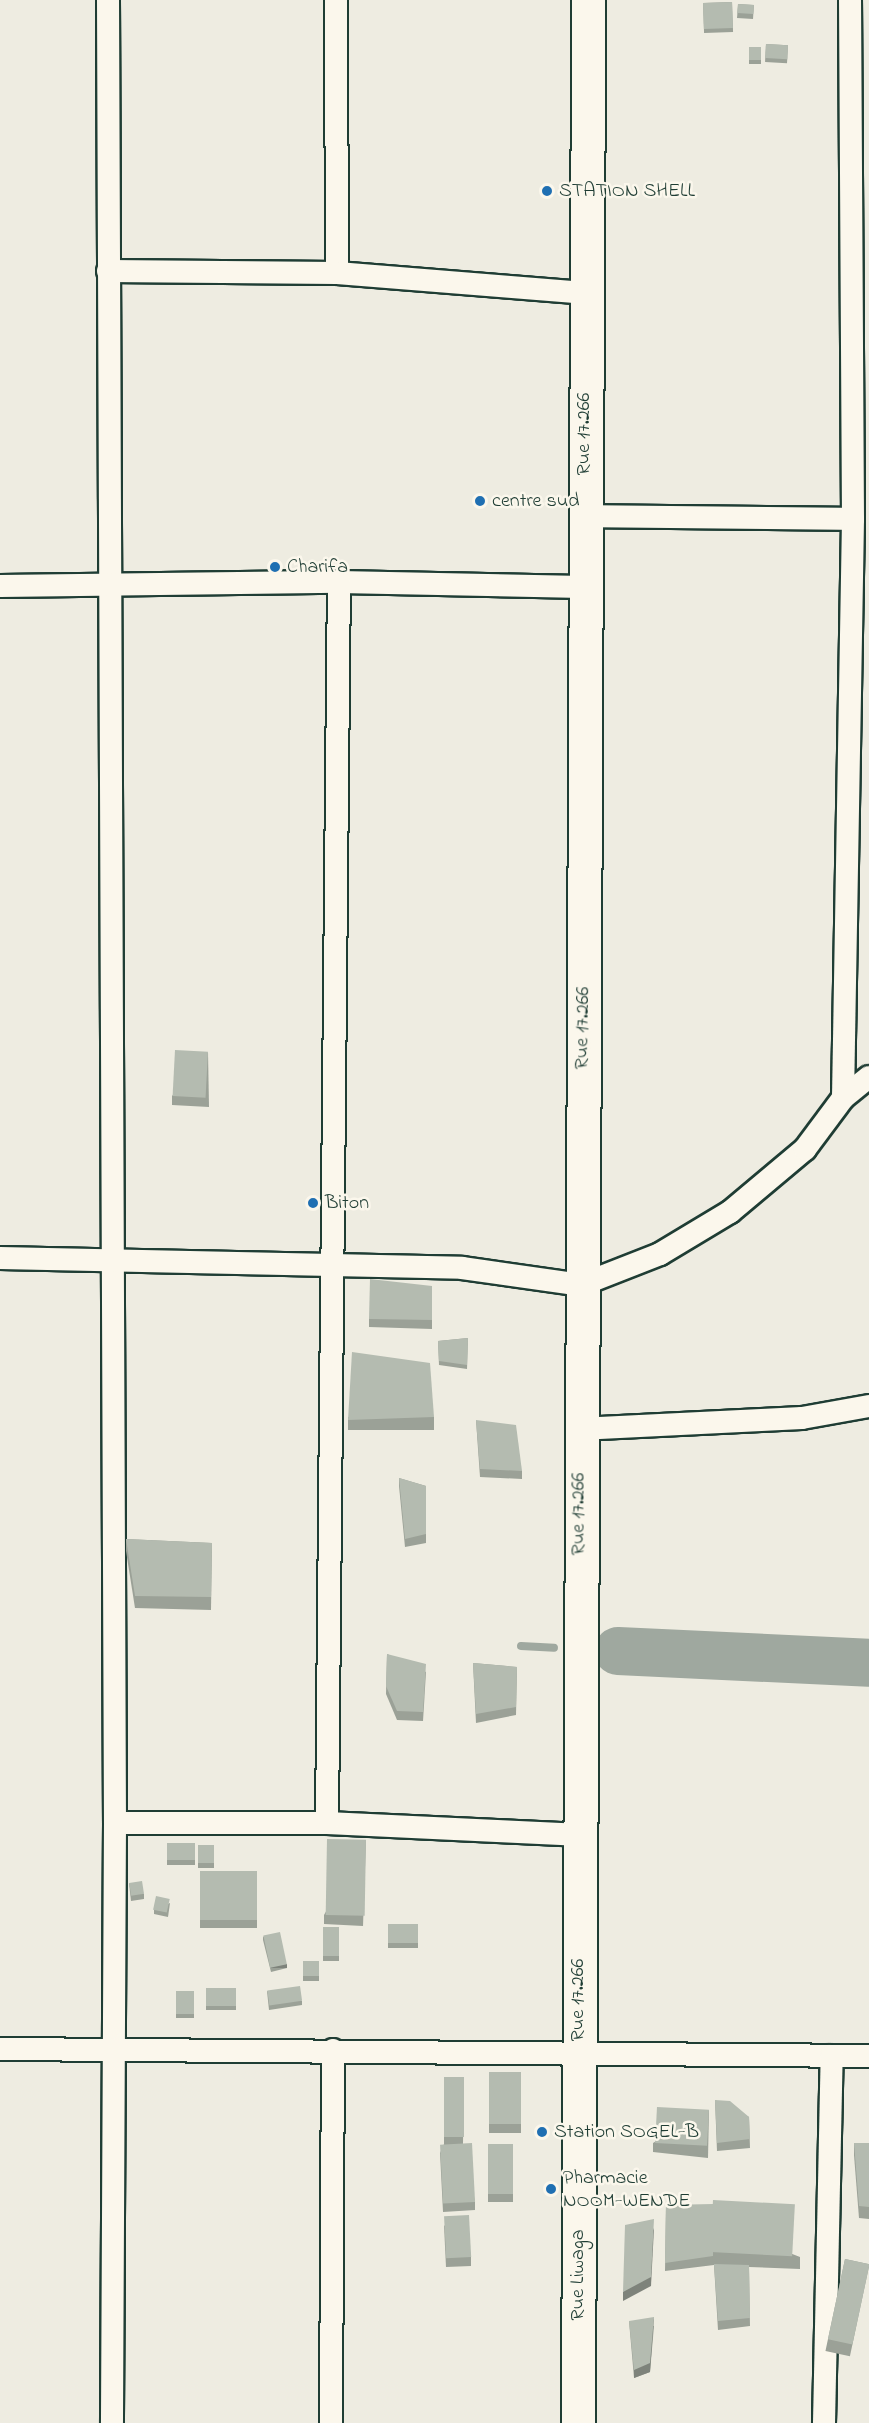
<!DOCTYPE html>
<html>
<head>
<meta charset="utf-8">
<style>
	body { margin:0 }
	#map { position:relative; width:869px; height:2423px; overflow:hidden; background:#eeece1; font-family:"Indie Flower",sans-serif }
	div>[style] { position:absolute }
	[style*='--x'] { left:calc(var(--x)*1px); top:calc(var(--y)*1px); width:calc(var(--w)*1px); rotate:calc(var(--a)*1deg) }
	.stream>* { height:8px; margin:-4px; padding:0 4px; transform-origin:4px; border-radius:4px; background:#9fa89f }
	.river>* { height:48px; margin:-24px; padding:0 24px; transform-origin:24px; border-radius:24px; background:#9fa89f }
	.roads { filter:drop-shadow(2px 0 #1f3d34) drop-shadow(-2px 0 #1f3d34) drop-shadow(0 2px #1f3d34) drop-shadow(0 -2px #1f3d34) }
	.street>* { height:22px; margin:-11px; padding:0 11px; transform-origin:11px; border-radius:11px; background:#fbf7ec }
	.secondary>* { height:33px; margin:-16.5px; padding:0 16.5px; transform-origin:16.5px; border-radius:16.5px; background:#fbf7ec }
	.wall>* { inset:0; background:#9ba197; transform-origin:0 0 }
	.shaded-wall>* { inset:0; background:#7e837b; transform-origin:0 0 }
	.building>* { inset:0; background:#b4bbb0; transform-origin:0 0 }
	.dots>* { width:16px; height:16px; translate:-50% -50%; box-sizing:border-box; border:3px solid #fbf7ec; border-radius:50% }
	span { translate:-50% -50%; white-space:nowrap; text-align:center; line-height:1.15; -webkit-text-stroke:5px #fbf7ec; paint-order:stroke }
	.poi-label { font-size:20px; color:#1f3d34 }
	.left { translate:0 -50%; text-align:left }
	.street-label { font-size:20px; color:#1f3d34 }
</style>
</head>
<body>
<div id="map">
	<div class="stream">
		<div style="--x:521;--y:1646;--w:33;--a:3"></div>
	</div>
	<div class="river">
		<div style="--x:618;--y:1651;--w:251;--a:2.7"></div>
	</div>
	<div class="roads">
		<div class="street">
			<div style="--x:108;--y:0;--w:1823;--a:89.78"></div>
			<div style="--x:115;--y:1823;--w:600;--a:90.29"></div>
			<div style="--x:336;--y:0;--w:273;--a:89.8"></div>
			<div style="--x:108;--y:271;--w:229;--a:0.5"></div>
			<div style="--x:337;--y:273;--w:248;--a:4.6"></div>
			<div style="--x:584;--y:516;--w:269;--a:0.6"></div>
			<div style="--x:0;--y:586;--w:339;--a:-0.7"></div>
			<div style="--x:339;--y:582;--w:244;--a:1.2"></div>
			<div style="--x:843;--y:1098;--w:33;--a:-39"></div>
			<div style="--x:0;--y:1258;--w:462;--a:1.2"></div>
			<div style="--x:462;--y:1268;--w:120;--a:8.1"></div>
			<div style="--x:581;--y:1285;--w:85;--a:-21.4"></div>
			<div style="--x:660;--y:1254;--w:82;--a:-31"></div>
			<div style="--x:730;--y:1212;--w:98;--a:-40"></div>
			<div style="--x:805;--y:1149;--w:64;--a:-53.3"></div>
			<div style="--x:843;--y:1098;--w:579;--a:-89.01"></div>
			<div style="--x:853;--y:519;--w:519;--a:-90.33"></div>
			<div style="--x:579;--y:1429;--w:223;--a:-2.8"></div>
			<div style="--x:802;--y:1418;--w:68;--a:-10.2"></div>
			<div style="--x:115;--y:1823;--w:212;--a:0"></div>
			<div style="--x:327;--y:1823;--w:250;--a:2.7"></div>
			<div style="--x:327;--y:1823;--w:1241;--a:-89.45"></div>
			<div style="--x:0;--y:2049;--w:869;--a:0.46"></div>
			<div style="--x:331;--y:2423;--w:373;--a:-89.7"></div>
			<div style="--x:824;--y:2423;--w:367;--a:-88.8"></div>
		</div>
		<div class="secondary">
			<div style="--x:578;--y:2423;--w:2423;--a:-89.76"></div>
		</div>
	</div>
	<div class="wall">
		<div style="left:732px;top:2px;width:30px;height:29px;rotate:88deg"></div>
		<div style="left:738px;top:4px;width:16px;height:14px;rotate:4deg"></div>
		<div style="left:766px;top:44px;width:22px;height:18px;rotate:3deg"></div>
		<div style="left:761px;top:47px;width:17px;height:12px;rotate:90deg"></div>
		<div style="clip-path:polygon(208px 1052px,209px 1107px,172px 1105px,172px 1096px)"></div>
		<div style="clip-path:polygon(432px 1286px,432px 1329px,369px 1327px,369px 1319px)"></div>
		<div style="clip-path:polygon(468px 1338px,467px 1369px,439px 1365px,438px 1341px)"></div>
		<div style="left:434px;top:1417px;width:13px;height:86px;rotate:90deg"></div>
		<div style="clip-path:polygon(476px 1420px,522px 1471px,522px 1479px,480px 1477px)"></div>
		<div style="clip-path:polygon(399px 1478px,426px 1486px,426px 1543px,405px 1547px,399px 1486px)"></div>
		<div style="clip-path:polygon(126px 1539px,212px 1543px,211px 1610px,135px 1608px,126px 1551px)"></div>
		<div style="clip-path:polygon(387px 1654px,426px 1672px,423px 1721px,397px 1720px,386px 1694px)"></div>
		<div style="clip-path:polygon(473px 1663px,517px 1667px,516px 1715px,476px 1723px)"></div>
		<div style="clip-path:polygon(366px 1840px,363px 1926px,324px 1924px,324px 1915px)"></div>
		<div style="left:167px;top:1843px;width:28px;height:22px"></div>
		<div style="left:198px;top:1845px;width:16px;height:23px"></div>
		<div style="left:200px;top:1871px;width:57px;height:57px"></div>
		<div style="clip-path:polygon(129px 1883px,144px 1894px,144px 1899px,131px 1901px)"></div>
		<div style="clip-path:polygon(170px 1903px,168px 1917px,154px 1914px,154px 1910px)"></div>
		<div style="left:388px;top:1924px;width:30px;height:24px"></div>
		<div style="left:323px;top:1927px;width:16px;height:34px"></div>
		<div style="clip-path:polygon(263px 1936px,287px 1968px,271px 1972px,263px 1940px)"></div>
		<div style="left:319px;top:1961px;width:20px;height:16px;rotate:90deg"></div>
		<div style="left:206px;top:1988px;width:30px;height:22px"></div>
		<div style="left:176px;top:1991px;width:18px;height:27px"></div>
		<div style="clip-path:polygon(267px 1991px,302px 2001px,302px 2005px,269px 2010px)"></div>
		<div style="left:489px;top:2072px;width:32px;height:61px"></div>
		<div style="clip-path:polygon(444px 2077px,464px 2077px,463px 2144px,475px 2202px,475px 2210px,443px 2212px,440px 2153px,444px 2144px)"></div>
		<div style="clip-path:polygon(715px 2100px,749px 2117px,750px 2148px,717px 2151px)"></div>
		<div style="clip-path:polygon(709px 2110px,708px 2158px,653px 2152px,653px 2143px)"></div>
		<div style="clip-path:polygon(854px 2143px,869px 2143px,869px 2219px,859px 2218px,854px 2155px)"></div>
		<div style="left:488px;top:2144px;width:25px;height:58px"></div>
		<div style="clip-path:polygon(666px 2205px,800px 2257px,800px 2269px,749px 2267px,750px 2326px,718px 2330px,714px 2265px,665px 2271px)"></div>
		<div style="clip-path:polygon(444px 2225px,471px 2257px,471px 2266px,446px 2267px)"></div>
		<div style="left:845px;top:2259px;width:25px;height:94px;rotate:12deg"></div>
		<div style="clip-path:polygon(629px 2321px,654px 2326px,650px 2372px,634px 2378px)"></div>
	</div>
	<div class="shaded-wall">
		<div style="left:287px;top:1964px;width:4px;height:16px;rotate:90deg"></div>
		<div style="clip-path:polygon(654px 2228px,651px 2286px,623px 2301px,623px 2292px)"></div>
		<div style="clip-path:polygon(654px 2317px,650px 2372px,634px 2378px,634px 2370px)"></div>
	</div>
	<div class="building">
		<div style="left:732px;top:2px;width:26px;height:29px;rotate:88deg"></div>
		<div style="left:738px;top:4px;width:16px;height:9px;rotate:4deg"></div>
		<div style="left:766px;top:44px;width:22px;height:14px;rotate:3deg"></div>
		<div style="left:761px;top:47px;width:13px;height:12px;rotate:90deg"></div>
		<div style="left:175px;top:1050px;width:33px;height:46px;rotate:3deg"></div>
		<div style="clip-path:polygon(370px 1279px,432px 1286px,432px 1320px,369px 1319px)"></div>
		<div style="clip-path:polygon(468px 1338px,467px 1365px,439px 1361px,438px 1341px)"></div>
		<div style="clip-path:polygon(352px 1352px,430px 1363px,434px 1417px,348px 1420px)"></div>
		<div style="clip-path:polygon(476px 1420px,516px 1425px,522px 1471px,480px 1469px)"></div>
		<div style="clip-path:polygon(399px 1478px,426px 1486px,426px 1534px,405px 1539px)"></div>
		<div style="clip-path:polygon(126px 1539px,212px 1543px,211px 1597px,135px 1596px)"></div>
		<div style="clip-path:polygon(387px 1654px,426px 1664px,423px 1712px,397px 1711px,386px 1686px)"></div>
		<div style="clip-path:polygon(473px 1663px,517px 1667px,516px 1707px,476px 1714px)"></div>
		<div style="left:327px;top:1839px;width:39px;height:76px;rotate:1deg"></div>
		<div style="left:167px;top:1843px;width:28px;height:17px"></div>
		<div style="left:198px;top:1845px;width:16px;height:18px"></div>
		<div style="left:200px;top:1871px;width:57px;height:49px"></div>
		<div style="left:142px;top:1881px;width:13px;height:13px;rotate:81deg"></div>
		<div style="left:156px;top:1896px;width:14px;height:14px;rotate:12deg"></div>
		<div style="left:388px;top:1924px;width:30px;height:19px"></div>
		<div style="left:323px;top:1927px;width:16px;height:29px"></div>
		<div style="left:280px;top:1932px;width:33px;height:17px;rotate:78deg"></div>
		<div style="left:319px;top:1961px;width:15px;height:16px;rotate:90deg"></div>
		<div style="left:300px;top:1986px;width:15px;height:33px;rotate:82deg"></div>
		<div style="left:206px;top:1988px;width:30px;height:18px"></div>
		<div style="left:176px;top:1991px;width:18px;height:23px"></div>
		<div style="left:489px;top:2072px;width:32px;height:52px"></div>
		<div style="left:444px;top:2077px;width:20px;height:60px"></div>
		<div style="clip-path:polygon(715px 2100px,730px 2101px,749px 2117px,750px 2139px,717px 2143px)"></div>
		<div style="left:657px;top:2107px;width:52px;height:36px;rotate:3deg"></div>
		<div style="left:472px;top:2143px;width:59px;height:32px;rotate:87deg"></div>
		<div style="clip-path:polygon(854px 2143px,869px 2143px,869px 2207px,859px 2206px)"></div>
		<div style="left:488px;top:2144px;width:25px;height:50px"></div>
		<div style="left:713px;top:2200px;width:82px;height:52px;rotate:3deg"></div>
		<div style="clip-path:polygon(713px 2204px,713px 2256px,665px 2263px,666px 2205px)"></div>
		<div style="left:469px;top:2215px;width:42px;height:25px;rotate:87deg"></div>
		<div style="clip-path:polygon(654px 2219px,651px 2277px,623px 2292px,625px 2225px)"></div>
		<div style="left:845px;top:2259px;width:25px;height:82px;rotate:12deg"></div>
		<div style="clip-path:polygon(714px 2264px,749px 2265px,750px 2318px,718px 2321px)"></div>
		<div style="clip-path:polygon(654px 2317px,650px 2363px,634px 2370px,629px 2321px)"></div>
	</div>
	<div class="dots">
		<div style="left:547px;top:191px;background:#1f6fb2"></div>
		<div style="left:480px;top:501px;background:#1f6fb2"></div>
		<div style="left:275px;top:567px;background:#1f6fb2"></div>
		<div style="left:313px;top:1203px;background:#1f6fb2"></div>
		<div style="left:542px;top:2132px;background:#1f6fb2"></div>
		<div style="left:551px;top:2189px;background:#1f6fb2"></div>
	</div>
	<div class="poi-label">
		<span class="left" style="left:559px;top:191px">STATION SHELL</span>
		<span class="left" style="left:492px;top:501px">centre sud</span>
		<span class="left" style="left:287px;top:567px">Charifa</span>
		<span class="left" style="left:325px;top:1203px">Biton</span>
		<span class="left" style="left:554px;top:2132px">Station SOGEL-B</span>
		<span class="left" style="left:563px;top:2190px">Pharmacie<br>NOOM-WENDE</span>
	</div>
	<div class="street-label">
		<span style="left:584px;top:434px;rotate:-90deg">Rue 17.266</span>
		<span style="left:583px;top:1028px;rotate:-89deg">Rue 17.266</span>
		<span style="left:579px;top:1514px;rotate:-90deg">Rue 17.266</span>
		<span style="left:578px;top:2000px;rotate:-90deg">Rue 17.266</span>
		<span style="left:578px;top:2275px;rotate:-90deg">Rue Liwaga</span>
	</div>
</div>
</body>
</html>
